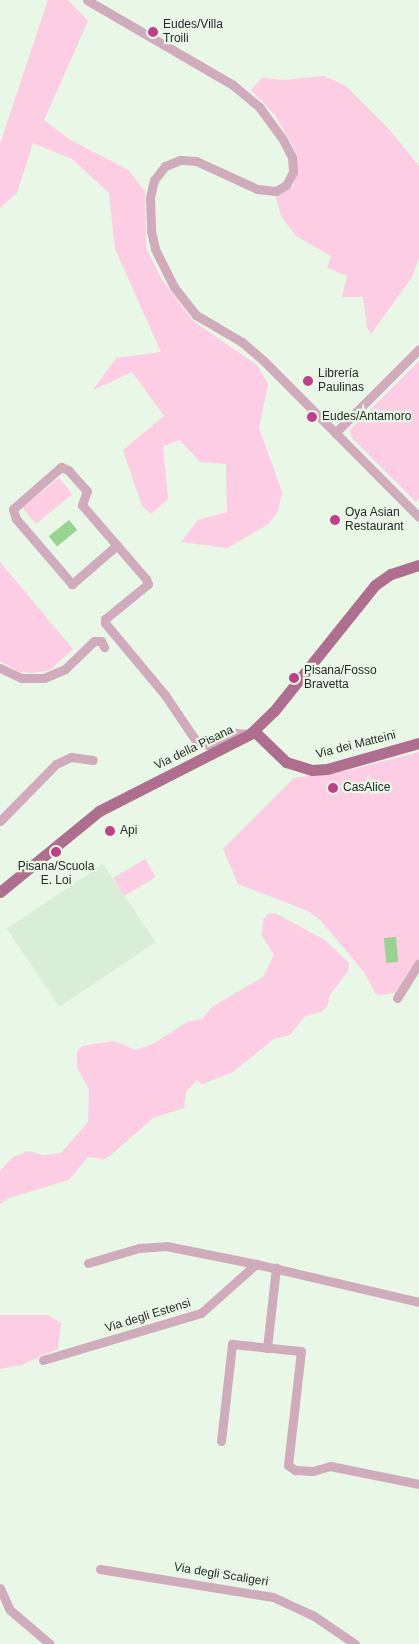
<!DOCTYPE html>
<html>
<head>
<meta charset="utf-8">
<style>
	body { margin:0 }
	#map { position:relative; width:419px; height:1644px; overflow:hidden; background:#e8f7e6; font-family:Helvetica,sans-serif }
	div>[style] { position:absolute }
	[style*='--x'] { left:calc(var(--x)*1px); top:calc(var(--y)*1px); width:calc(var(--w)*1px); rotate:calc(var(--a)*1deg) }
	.built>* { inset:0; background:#d9eed6; transform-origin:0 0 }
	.green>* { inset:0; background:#fdcde3; transform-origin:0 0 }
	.water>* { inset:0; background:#98d391; transform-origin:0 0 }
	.minor>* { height:9px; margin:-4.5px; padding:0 4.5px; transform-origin:4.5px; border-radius:4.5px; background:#d0abbc }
	.major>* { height:11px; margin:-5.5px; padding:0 5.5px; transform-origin:5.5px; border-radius:5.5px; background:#af6e8e }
	.dots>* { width:14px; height:14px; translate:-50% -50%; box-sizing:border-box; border:2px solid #e8f7e6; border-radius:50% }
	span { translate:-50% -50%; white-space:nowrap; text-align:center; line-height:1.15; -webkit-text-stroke:4.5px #e8f7e6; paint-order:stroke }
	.poi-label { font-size:12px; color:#262c26 }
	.left { translate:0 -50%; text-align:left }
	.street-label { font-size:12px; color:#262c26 }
</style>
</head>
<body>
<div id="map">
	<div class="built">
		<div style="left:103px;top:864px;width:94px;height:116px;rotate:56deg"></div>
	</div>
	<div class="green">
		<div style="clip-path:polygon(48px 0,68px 0,88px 21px,44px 120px,69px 139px,128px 170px,145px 191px,146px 248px,162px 280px,193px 321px,257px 365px,268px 384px,259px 428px,282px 492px,278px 512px,267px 525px,227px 548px,181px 542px,198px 520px,227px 512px,226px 464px,200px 462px,180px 440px,163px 446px,168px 499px,151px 514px,142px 506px,123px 450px,164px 416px,132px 372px,93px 390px,116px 358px,161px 352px,115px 249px,109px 193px,72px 159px,33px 143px,17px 193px,0 208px,0 144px)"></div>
		<div style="clip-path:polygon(324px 76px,346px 86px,387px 127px,419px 166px,419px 258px,412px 277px,371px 334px,367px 327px,363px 297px,342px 297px,347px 276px,327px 268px,331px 256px,296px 236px,281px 216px,276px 197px,292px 187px,295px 180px,297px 154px,275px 115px,251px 90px,262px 78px,285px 80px)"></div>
		<div style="clip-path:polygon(419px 361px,419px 499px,416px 502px,351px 437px,350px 430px)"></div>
		<div style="left:59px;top:478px;width:21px;height:47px;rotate:51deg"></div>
		<div style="clip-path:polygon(0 562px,73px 649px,50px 670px,33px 673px,19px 672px,0 661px)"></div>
		<div style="clip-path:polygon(419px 752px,419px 959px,395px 993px,379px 995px,375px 993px,364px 972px,320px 920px,308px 911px,238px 884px,223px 849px,294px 778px,346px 771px)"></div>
		<div style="left:145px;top:859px;width:21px;height:37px;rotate:59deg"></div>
		<div style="clip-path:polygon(275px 913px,325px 940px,349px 963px,348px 971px,330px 995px,327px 1007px,321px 1012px,305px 1016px,290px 1035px,274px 1039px,233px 1072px,203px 1084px,196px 1081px,186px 1092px,184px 1108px,153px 1118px,111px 1155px,104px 1159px,88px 1157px,69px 1180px,9px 1198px,0 1204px,0 1171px,13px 1157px,28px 1151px,43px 1155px,61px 1153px,88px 1122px,89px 1089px,77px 1068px,77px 1052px,82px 1046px,114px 1041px,136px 1050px,153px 1044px,187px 1022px,202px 1019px,212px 1007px,263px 977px,274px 955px,262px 936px,263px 920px,267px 914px)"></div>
		<div style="clip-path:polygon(0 1315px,48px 1315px,61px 1323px,58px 1349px,21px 1365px,0 1369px)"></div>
	</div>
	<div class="water">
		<div style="left:69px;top:520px;width:13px;height:26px;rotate:51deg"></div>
		<div style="left:396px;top:937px;width:25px;height:12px;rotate:85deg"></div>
	</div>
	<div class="minor">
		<div style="--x:87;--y:0;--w:169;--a:30.2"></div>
		<div style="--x:233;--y:85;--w:35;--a:40"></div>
		<div style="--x:260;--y:108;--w:37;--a:54"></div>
		<div style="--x:282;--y:138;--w:21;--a:62"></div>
		<div style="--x:292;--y:157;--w:15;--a:86"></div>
		<div style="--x:293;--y:172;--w:15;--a:118"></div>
		<div style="--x:286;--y:185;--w:12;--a:149"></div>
		<div style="--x:276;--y:191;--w:19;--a:-174"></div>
		<div style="--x:257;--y:189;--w:67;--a:-155.3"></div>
		<div style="--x:196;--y:161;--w:16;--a:-176"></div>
		<div style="--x:180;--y:160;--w:16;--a:158"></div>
		<div style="--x:165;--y:166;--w:18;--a:128"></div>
		<div style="--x:154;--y:180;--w:17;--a:103"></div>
		<div style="--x:150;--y:197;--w:34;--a:88"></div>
		<div style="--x:151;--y:231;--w:18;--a:77"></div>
		<div style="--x:155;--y:249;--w:42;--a:63.4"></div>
		<div style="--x:174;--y:287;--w:36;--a:52"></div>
		<div style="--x:196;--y:315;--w:53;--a:30.4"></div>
		<div style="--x:242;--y:342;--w:28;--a:41"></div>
		<div style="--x:263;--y:360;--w:221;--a:45.2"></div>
		<div style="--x:335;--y:433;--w:119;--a:-45"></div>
		<div style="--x:117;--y:545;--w:60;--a:139.1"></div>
		<div style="--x:72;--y:584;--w:86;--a:-130.7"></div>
		<div style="--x:16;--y:519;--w:10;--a:-107"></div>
		<div style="--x:13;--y:509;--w:64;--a:-41.2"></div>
		<div style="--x:61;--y:467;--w:8;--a:23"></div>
		<div style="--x:68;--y:470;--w:28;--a:48"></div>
		<div style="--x:87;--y:491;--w:15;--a:110"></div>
		<div style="--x:82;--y:505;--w:98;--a:49.1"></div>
		<div style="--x:146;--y:579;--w:5;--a:68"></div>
		<div style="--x:148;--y:584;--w:55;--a:140.9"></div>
		<div style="--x:105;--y:619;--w:4;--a:90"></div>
		<div style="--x:105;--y:623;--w:94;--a:50.2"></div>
		<div style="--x:165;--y:695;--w:55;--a:56"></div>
		<div style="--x:196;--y:741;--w:13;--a:18"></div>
		<div style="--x:208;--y:745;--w:30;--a:-24"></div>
		<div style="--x:235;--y:733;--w:15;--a:4"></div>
		<div style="--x:0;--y:668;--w:23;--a:25"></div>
		<div style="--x:21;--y:678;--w:23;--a:0"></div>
		<div style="--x:44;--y:678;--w:23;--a:-23"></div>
		<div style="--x:65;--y:669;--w:40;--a:-44"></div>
		<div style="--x:94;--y:641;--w:7;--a:0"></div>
		<div style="--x:101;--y:641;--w:7;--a:63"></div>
		<div style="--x:0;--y:821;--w:80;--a:-45.5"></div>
		<div style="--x:56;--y:764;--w:17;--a:-25"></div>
		<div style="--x:71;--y:757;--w:22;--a:8"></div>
		<div style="--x:397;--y:998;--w:41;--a:-57.8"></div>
		<div style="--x:88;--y:1263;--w:53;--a:-16.4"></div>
		<div style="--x:139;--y:1248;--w:27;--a:-4"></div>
		<div style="--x:166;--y:1246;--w:92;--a:11.3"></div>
		<div style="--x:267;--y:1348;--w:81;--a:-83.6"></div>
		<div style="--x:43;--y:1360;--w:165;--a:-16.6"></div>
		<div style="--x:201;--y:1313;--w:74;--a:-41.7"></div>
		<div style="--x:256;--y:1264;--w:167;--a:13.1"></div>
		<div style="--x:221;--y:1441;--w:98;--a:-83.5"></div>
		<div style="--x:232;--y:1344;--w:69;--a:5.8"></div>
		<div style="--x:301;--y:1351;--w:115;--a:96.5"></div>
		<div style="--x:288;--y:1465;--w:9;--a:36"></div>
		<div style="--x:295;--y:1470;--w:18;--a:3"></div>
		<div style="--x:313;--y:1471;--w:18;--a:-16"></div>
		<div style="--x:330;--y:1466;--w:91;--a:11.4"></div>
		<div style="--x:100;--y:1569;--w:175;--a:9.2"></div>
		<div style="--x:273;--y:1597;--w:45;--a:24.9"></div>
		<div style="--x:314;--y:1616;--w:50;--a:34.3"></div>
		<div style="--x:0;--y:1588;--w:24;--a:66"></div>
		<div style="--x:10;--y:1610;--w:52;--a:40.4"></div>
	</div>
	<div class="major">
		<div style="--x:254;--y:731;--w:45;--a:44.1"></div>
		<div style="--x:286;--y:762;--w:27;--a:17"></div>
		<div style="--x:312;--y:770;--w:15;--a:-4"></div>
		<div style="--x:327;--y:769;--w:96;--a:-15.8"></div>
		<div style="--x:0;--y:892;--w:128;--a:-39.3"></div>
		<div style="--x:99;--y:811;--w:169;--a:-27"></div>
		<div style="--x:250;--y:734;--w:33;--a:-44"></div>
		<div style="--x:274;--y:711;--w:161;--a:-51.3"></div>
		<div style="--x:375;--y:585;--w:19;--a:-35"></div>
		<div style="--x:391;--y:574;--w:29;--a:-18"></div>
	</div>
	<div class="dots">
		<div style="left:153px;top:32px;background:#bf3f89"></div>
		<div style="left:308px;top:381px;background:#bf3f89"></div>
		<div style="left:312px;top:417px;background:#bf3f89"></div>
		<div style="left:335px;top:520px;background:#bf3f89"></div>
		<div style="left:294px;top:678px;background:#bf3f89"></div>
		<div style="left:333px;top:788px;background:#bf3f89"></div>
		<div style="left:110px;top:831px;background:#bf3f89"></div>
		<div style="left:56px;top:852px;background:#bf3f89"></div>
	</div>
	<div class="poi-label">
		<span class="left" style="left:163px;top:32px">Eudes/Villa<br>Troili</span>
		<span class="left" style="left:318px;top:381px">Librería<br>Paulinas</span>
		<span class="left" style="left:322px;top:417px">Eudes/Antamoro</span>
		<span class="left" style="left:345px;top:520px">Oya Asian<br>Restaurant</span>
		<span class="left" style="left:304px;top:678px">Pisana/Fosso<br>Bravetta</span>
		<span class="left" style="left:343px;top:788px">CasAlice</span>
		<span class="left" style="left:120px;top:831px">Api</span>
		<span style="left:56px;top:874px">Pisana/Scuola<br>E. Loi</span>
	</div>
	<div class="street-label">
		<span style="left:356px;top:745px;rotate:-14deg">Via dei Matteini</span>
		<span style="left:194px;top:748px;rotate:-26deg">Via della Pisana</span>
		<span style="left:148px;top:1316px;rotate:-17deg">Via degli Estensi</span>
		<span style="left:221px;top:1575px;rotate:9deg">Via degli Scaligeri</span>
	</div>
</div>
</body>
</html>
